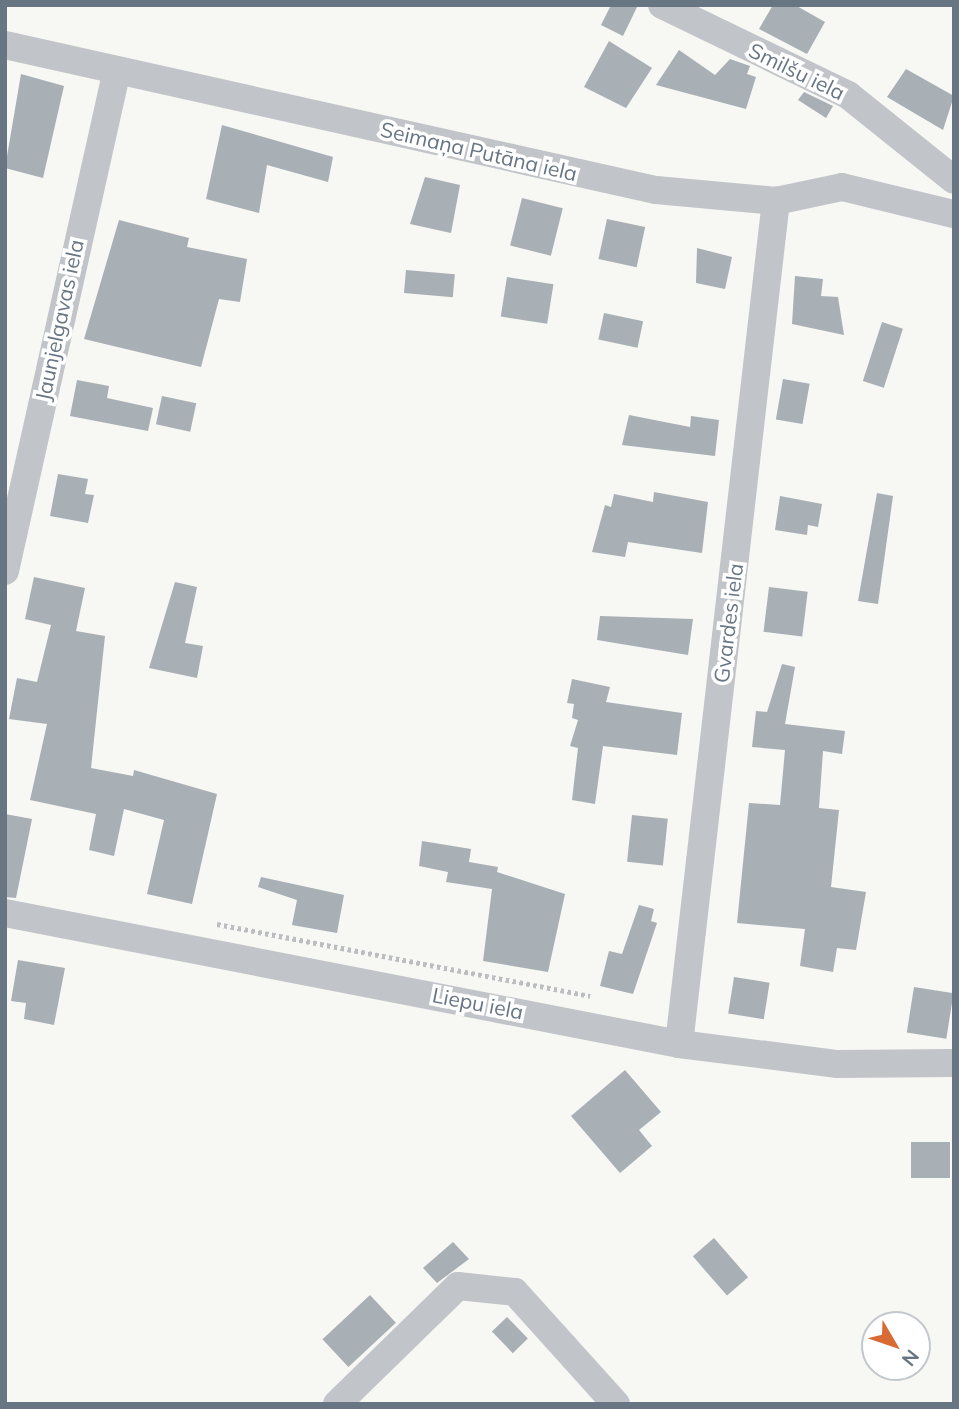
<!DOCTYPE html>
<html>
<head>
<meta charset="utf-8">
<style>
	body { margin:0 }
	#map { position:relative; width:959px; height:1409px; overflow:hidden; background:#f7f7f4; font-family:Mulish,sans-serif }
	div>[style] { position:absolute }
	[style*='--x'] { left:calc(var(--x)*1px); top:calc(var(--y)*1px); width:calc(var(--w)*1px); rotate:calc(var(--a)*1deg) }
	.building>* { inset:0; background:#a8afb5; transform-origin:0 0 }
	.path>* { height:4.5px; margin-top:-2.25px; transform-origin:0; background:repeating-linear-gradient(90deg,#bbbdc0 0 3.5px,transparent 0 7px) }
	.minor>* { height:28px; margin:-14px; padding:0 14px; transform-origin:14px; border-radius:14px; background:#c1c4c8 }
	span { translate:-50% -50%; white-space:nowrap; text-align:center; line-height:1.15; -webkit-text-stroke:7px #fff; paint-order:stroke }
	.street-label { font-size:21px; color:#687583 }
	.frame { position:absolute; inset:0; border:7px solid #687583; pointer-events:none }
	.north { position:absolute; left:861px; top:1311px; width:70px; height:70px; box-sizing:border-box; background:#fff; border:2px solid #c3c8cd; border-radius:50%; rotate:129deg; font-size:19px; font-weight:700; line-height:28px; text-align:center; color:#687583 }
	.north::after { content:''; display:block; margin:auto; width:24px; height:32px; background:#d86a34; clip-path:polygon(50% 0,100% 100%,50% 72%,0 100%) }
</style>
</head>
<body>
<div id="map">
	<div class="building">
		<div style="clip-path:polygon(611px 5px,638px 5px,623px 36px,601px 25px)"></div>
		<div style="clip-path:polygon(773px 5px,795px 5px,825px 22px,807px 54px,759px 29px)"></div>
		<div style="clip-path:polygon(609px 41px,652px 68px,626px 108px,584px 87px)"></div>
		<div style="clip-path:polygon(679px 50px,715px 75px,730px 59px,750px 66px,747px 74px,756px 77px,746px 109px,656px 85px)"></div>
		<div style="clip-path:polygon(906px 69px,954px 96px,943px 130px,887px 97px)"></div>
		<div style="clip-path:polygon(21px 74px,64px 86px,43px 178px,5px 168px)"></div>
		<div style="clip-path:polygon(804px 92px,833px 106px,826px 118px,798px 100px)"></div>
		<div style="clip-path:polygon(222px 125px,333px 157px,328px 182px,267px 165px,259px 213px,206px 199px)"></div>
		<div style="clip-path:polygon(425px 177px,460px 185px,451px 233px,410px 224px)"></div>
		<div style="left:522px;top:198px;width:42px;height:49px;rotate:14deg"></div>
		<div style="left:607px;top:219px;width:39px;height:41px;rotate:12deg"></div>
		<div style="clip-path:polygon(119px 220px,189px 238px,187px 247px,247px 259px,240px 302px,219px 299px,201px 367px,84px 339px)"></div>
		<div style="clip-path:polygon(697px 248px,732px 257px,725px 289px,696px 283px)"></div>
		<div style="left:406px;top:270px;width:49px;height:23px;rotate:5deg"></div>
		<div style="clip-path:polygon(795px 276px,823px 279px,821px 296px,838px 297px,844px 335px,792px 324px)"></div>
		<div style="left:507px;top:277px;width:47px;height:40px;rotate:9deg"></div>
		<div style="left:604px;top:313px;width:40px;height:27px;rotate:12deg"></div>
		<div style="left:882px;top:322px;width:22px;height:62px;rotate:18deg"></div>
		<div style="left:783px;top:379px;width:27px;height:41px;rotate:10deg"></div>
		<div style="clip-path:polygon(77px 380px,109px 386px,107px 398px,153px 408px,148px 431px,70px 416px)"></div>
		<div style="left:162px;top:396px;width:35px;height:29px;rotate:12deg"></div>
		<div style="clip-path:polygon(629px 415px,690px 427px,691px 416px,719px 420px,715px 456px,622px 445px)"></div>
		<div style="clip-path:polygon(58px 474px,88px 479px,85px 494px,94px 495px,88px 523px,50px 516px)"></div>
		<div style="clip-path:polygon(654px 492px,708px 502px,702px 553px,628px 542px,625px 557px,592px 552px,605px 505px,611px 507px,614px 494px,653px 502px)"></div>
		<div style="clip-path:polygon(877px 493px,893px 496px,878px 604px,858px 601px)"></div>
		<div style="clip-path:polygon(780px 496px,822px 504px,818px 527px,808px 525px,807px 535px,775px 530px)"></div>
		<div style="clip-path:polygon(34px 577px,85px 588px,76px 631px,105px 636px,91px 768px,133px 776px,134px 770px,217px 794px,192px 904px,147px 894px,164px 820px,124px 809px,114px 856px,89px 850px,96px 814px,30px 800px,47px 724px,9px 719px,17px 678px,37px 682px,51px 625px,25px 619px)"></div>
		<div style="clip-path:polygon(175px 582px,197px 587px,185px 643px,203px 646px,197px 678px,149px 668px)"></div>
		<div style="left:769px;top:587px;width:39px;height:45px;rotate:7deg"></div>
		<div style="clip-path:polygon(600px 616px,693px 619px,688px 655px,597px 640px)"></div>
		<div style="clip-path:polygon(782px 664px,795px 667px,785px 724px,845px 731px,842px 754px,823px 751px,819px 808px,839px 810px,831px 887px,866px 892px,856px 950px,837px 948px,833px 972px,800px 966px,805px 929px,737px 923px,749px 803px,780px 805px,785px 750px,752px 747px,756px 711px,767px 712px)"></div>
		<div style="clip-path:polygon(572px 679px,610px 687px,606px 702px,682px 713px,677px 755px,603px 746px,595px 804px,572px 800px,578px 748px,570px 746px,578px 720px,572px 718px,574px 704px,567px 703px)"></div>
		<div style="clip-path:polygon(5px 814px,32px 819px,16px 898px,5px 897px)"></div>
		<div style="left:632px;top:815px;width:36px;height:47px;rotate:6deg"></div>
		<div style="clip-path:polygon(422px 841px,471px 849px,469px 862px,498px 867px,497px 872px,565px 894px,548px 972px,483px 961px,492px 889px,446px 882px,448px 872px,419px 866px)"></div>
		<div style="clip-path:polygon(261px 877px,344px 895px,337px 933px,292px 925px,297px 900px,258px 887px)"></div>
		<div style="clip-path:polygon(639px 905px,654px 909px,651px 921px,657px 923px,633px 994px,600px 986px,609px 951px,622px 954px)"></div>
		<div style="clip-path:polygon(18px 960px,65px 968px,54px 1025px,24px 1019px,26px 1003px,11px 1001px)"></div>
		<div style="left:734px;top:977px;width:36px;height:37px;rotate:9deg"></div>
		<div style="left:914px;top:987px;width:40px;height:46px;rotate:9deg"></div>
		<div style="clip-path:polygon(625px 1070px,661px 1112px,639px 1130px,652px 1146px,620px 1173px,571px 1116px)"></div>
		<div style="left:911px;top:1142px;width:39px;height:36px"></div>
		<div style="left:714px;top:1238px;width:52px;height:28px;rotate:49deg"></div>
		<div style="clip-path:polygon(453px 1242px,469px 1259px,437px 1283px,423px 1268px)"></div>
		<div style="left:370px;top:1295px;width:38px;height:65px;rotate:47deg"></div>
		<div style="left:507px;top:1317px;width:30px;height:21px;rotate:46deg"></div>
	</div>
	<div class="path">
		<div style="--x:217;--y:924;--w:380;--a:10.9"></div>
	</div>
	<div class="minor">
		<div style="--x:662;--y:5;--w:207;--a:25.8"></div>
		<div style="--x:848;--y:95;--w:136;--a:38.7"></div>
		<div style="--x:5;--y:45;--w:667;--a:12.56"></div>
		<div style="--x:656;--y:190;--w:121;--a:5.2"></div>
		<div style="--x:776;--y:201;--w:67;--a:-12"></div>
		<div style="--x:842;--y:187;--w:115;--a:13.6"></div>
		<div style="--x:5;--y:571;--w:513;--a:-77.4"></div>
		<div style="--x:5;--y:913;--w:687;--a:11"></div>
		<div style="--x:679;--y:1044;--w:160;--a:7.2"></div>
		<div style="--x:838;--y:1064;--w:116;--a:-0.5"></div>
		<div style="--x:679;--y:1044;--w:849;--a:-83.44"></div>
		<div style="--x:337;--y:1404;--w:169;--a:-44.3"></div>
		<div style="--x:458;--y:1286;--w:57;--a:6"></div>
		<div style="--x:515;--y:1292;--w:151;--a:48"></div>
	</div>
	<div class="street-label">
		<span style="left:797px;top:71px;rotate:26deg">Smilšu iela</span>
		<span style="left:479px;top:151px;rotate:13deg">Seimaņa Putāna iela</span>
		<span style="left:59px;top:320px;rotate:-78deg">Jaunjelgavas iela</span>
		<span style="left:728px;top:623px;rotate:-83deg">Gvardes iela</span>
		<span style="left:478px;top:1003px;rotate:11deg">Liepu iela</span>
	</div>
	<div class="frame"></div>
	<div class="north">N</div>
</div>
</body>
</html>
